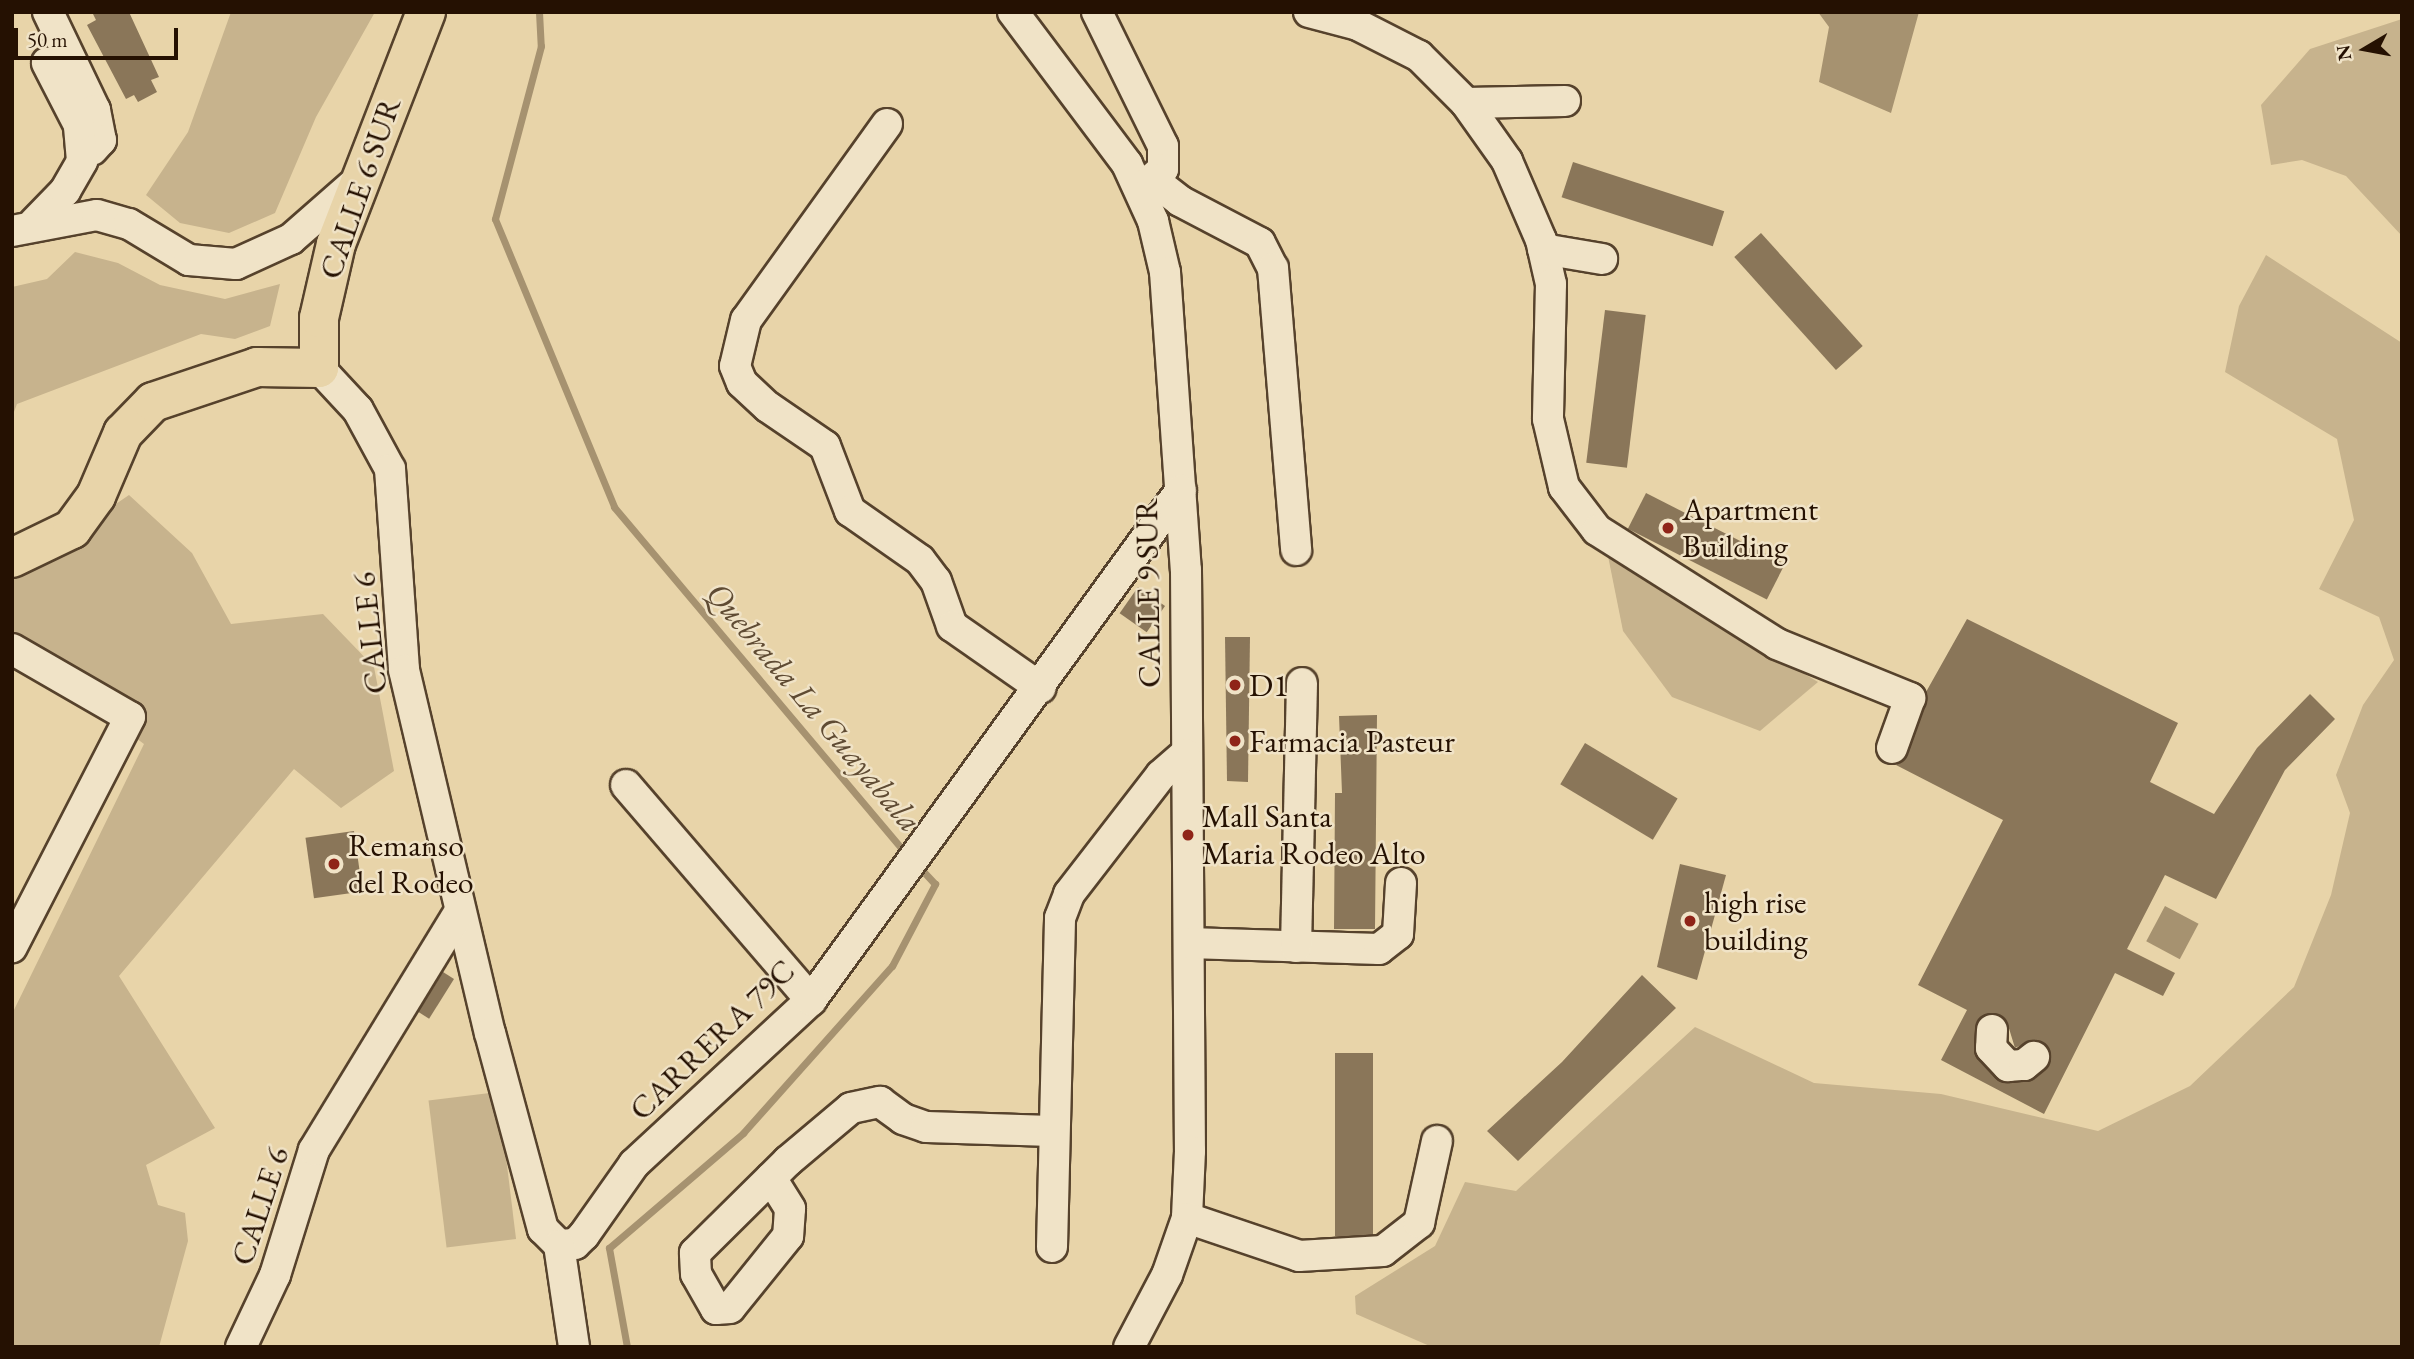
<!DOCTYPE html>
<html>
<head>
<meta charset="utf-8">
<style>
	body { margin:0 }
	#map { position:relative; width:2414px; height:1359px; overflow:hidden; background:#e8d4a9; font-family:"EB Garamond",serif }
	div>[style] { position:absolute }
	[style*='--x'] { left:calc(var(--x)*1px); top:calc(var(--y)*1px); width:calc(var(--w)*1px); rotate:calc(var(--a)*1deg) }
	.green>* { inset:0; background:#c7b38d; transform-origin:0 0 }
	.water>* { inset:0; background:#a69270; transform-origin:0 0 }
	.stream>* { height:7px; margin:-3.5px; padding:0 3.5px; transform-origin:3.5px; border-radius:3.5px; background:#a69270 }
	.building>* { inset:0; background:#8a7659; transform-origin:0 0 }
	.roads { filter:drop-shadow(2px 0 #56422c) drop-shadow(-2px 0 #56422c) drop-shadow(0 2px #56422c) drop-shadow(0 -2px #56422c) }
	.minor>* { height:30px; margin:-15px; padding:0 15px; transform-origin:15px; border-radius:15px; background:#f0e3c7 }
	.major>* { height:38px; margin:-19px; padding:0 19px; transform-origin:19px; border-radius:19px; background:#e8d4a9 }
	.dots>* { width:19px; height:19px; translate:-50% -50%; box-sizing:border-box; border:4px solid #f0e3c7; border-radius:50% }
	span { translate:-50% -50%; white-space:nowrap; text-align:center; line-height:1.15; -webkit-text-stroke:5px #f0e3c7; paint-order:stroke }
	.street-label { font-size:32px; color:#251102 }
	.poi-label { font-size:32px; color:#251102 }
	.left { translate:0 -50%; text-align:left }
	.water-label { font-size:33px; color:#5f4b33; font-style:italic }
	.frame { position:absolute; inset:0; border:14px solid #251102; pointer-events:none }
	.north { position:absolute; left:2330px; top:14px; width:70px; height:70px; -webkit-text-stroke:5px #f0e3c7; paint-order:stroke; rotate:260deg; font-size:19px; font-weight:700; line-height:28px; text-align:center; color:#251102 }
	.north::after { content:''; display:block; margin:auto; width:24px; height:32px; background:#251102; clip-path:polygon(50% 0,100% 100%,50% 72%,0 100%) }
	.scale { position:absolute; left:14px; top:28px; width:164px; height:32px; box-sizing:border-box; border:4px solid #251102; border-top:0; padding-left:9px; font-size:21px; line-height:24px; white-space:nowrap; color:#251102; -webkit-text-stroke:5px #f0e3c7; paint-order:stroke }
</style>
</head>
<body>
<div id="map">
	<div class="green">
		<div style="clip-path:polygon(231px 12px,375px 12px,316px 117px,275px 213px,229px 233px,180px 223px,146px 195px,188px 132px)"></div>
		<div style="clip-path:polygon(2402px 19px,2402px 236px,2346px 176px,2302px 160px,2271px 165px,2261px 105px,2310px 49px)"></div>
		<div style="clip-path:polygon(75px 252px,118px 263px,160px 285px,225px 299px,280px 284px,270px 326px,235px 339px,201px 334px,17px 404px,12px 417px,12px 287px,47px 279px)"></div>
		<div style="clip-path:polygon(2266px 255px,2402px 343px,2402px 1347px,1432px 1347px,1356px 1314px,1355px 1296px,1435px 1246px,1465px 1182px,1516px 1191px,1695px 1027px,1814px 1083px,1941px 1094px,2098px 1131px,2190px 1086px,2294px 987px,2331px 895px,2350px 813px,2336px 775px,2363px 705px,2394px 660px,2379px 617px,2319px 589px,2354px 520px,2337px 439px,2225px 372px,2239px 306px)"></div>
		<div style="clip-path:polygon(129px 495px,192px 553px,231px 624px,323px 614px,374px 667px,394px 771px,341px 808px,294px 769px,119px 976px,215px 1128px,146px 1165px,158px 1205px,185px 1213px,188px 1241px,159px 1347px,12px 1347px,12px 1014px,144px 744px,12px 646px,12px 575px)"></div>
		<div style="clip-path:polygon(1608px 556px,1818px 682px,1760px 731px,1672px 697px,1623px 631px)"></div>
		<div style="left:498px;top:1092px;width:148px;height:70px;rotate:83deg"></div>
	</div>
	<div class="water">
		<div style="clip-path:polygon(1818px 12px,1919px 12px,1891px 113px,1819px 82px,1829px 27px)"></div>
		<div style="left:2165px;top:906px;width:38px;height:40px;rotate:28deg"></div>
	</div>
	<div class="stream">
		<div style="--x:539;--y:12;--w:34;--a:87"></div>
		<div style="--x:541;--y:46;--w:179;--a:104.9"></div>
		<div style="--x:495;--y:219;--w:312;--a:67.5"></div>
		<div style="--x:614;--y:507;--w:455;--a:49.9"></div>
		<div style="--x:627;--y:1347;--w:101;--a:-100.3"></div>
		<div style="--x:609;--y:1248;--w:177;--a:-40.6"></div>
		<div style="--x:743;--y:1133;--w:224;--a:-48.3"></div>
		<div style="--x:892;--y:966;--w:93;--a:-62.3"></div>
		<div style="--x:935;--y:884;--w:25;--a:-133"></div>
	</div>
	<div class="building">
		<div style="clip-path:polygon(92px 12px,129px 12px,159px 77px,151px 80px,157px 92px,138px 102px,134px 95px,126px 99px,87px 25px,96px 20px)"></div>
		<div style="left:1573px;top:162px;width:159px;height:37px;rotate:18deg"></div>
		<div style="left:1761px;top:233px;width:152px;height:36px;rotate:48deg"></div>
		<div style="left:1605px;top:310px;width:41px;height:154px;rotate:7deg"></div>
		<div style="left:1646px;top:493px;width:156px;height:40px;rotate:27deg"></div>
		<div style="left:1138px;top:587px;width:33px;height:32px;rotate:35deg"></div>
		<div style="clip-path:polygon(evenodd,1967px 619px,2178px 723px,2150px 782px,2214px 814px,2257px 748px,2310px 694px,2335px 719px,2285px 770px,2216px 899px,2165px 875px,2127px 949px,2175px 973px,2163px 996px,2115px 973px,2044px 1114px,1941px 1060px,1967px 1010px,1918px 985px,2003px 820px,1896px 765px,1908px 754px,1926px 692px,1967px 619px,1994px 1013px,2007px 1022px,2015px 1048px,2032px 1040px,2048px 1047px,2050px 1064px,2035px 1079px,2002px 1082px,1978px 1060px,1977px 1021px,1994px 1013px)"></div>
		<div style="clip-path:polygon(1225px 637px,1250px 637px,1248px 782px,1227px 781px)"></div>
		<div style="clip-path:polygon(1377px 715px,1375px 929px,1334px 929px,1335px 793px,1342px 793px,1339px 716px)"></div>
		<div style="left:1585px;top:743px;width:108px;height:48px;rotate:31deg"></div>
		<div style="left:354px;top:831px;width:61px;height:49px;rotate:82deg"></div>
		<div style="clip-path:polygon(1680px 864px,1726px 875px,1697px 980px,1657px 967px)"></div>
		<div style="left:443px;top:972px;width:13px;height:47px;rotate:32deg"></div>
		<div style="clip-path:polygon(1642px 975px,1676px 1008px,1518px 1161px,1487px 1131px,1562px 1062px)"></div>
		<div style="left:1335px;top:1053px;width:38px;height:183px"></div>
	</div>
	<div class="roads">
		<div class="minor">
			<div style="--x:48;--y:12;--w:109;--a:64.4"></div>
			<div style="--x:95;--y:110;--w:31;--a:79"></div>
			<div style="--x:101;--y:140;--w:13;--a:132"></div>
			<div style="--x:1013;--y:12;--w:190;--a:53.1"></div>
			<div style="--x:1127;--y:164;--w:63;--a:65.5"></div>
			<div style="--x:1153;--y:221;--w:52;--a:76.8"></div>
			<div style="--x:1165;--y:272;--w:299;--a:86"></div>
			<div style="--x:1186;--y:570;--w:581;--a:89.61"></div>
			<div style="--x:1190;--y:1151;--w:67;--a:92.6"></div>
			<div style="--x:1187;--y:1218;--w:60;--a:109.3"></div>
			<div style="--x:1167;--y:1275;--w:81;--a:117.8"></div>
			<div style="--x:1097;--y:12;--w:149;--a:63.8"></div>
			<div style="--x:1163;--y:146;--w:23;--a:90"></div>
			<div style="--x:1163;--y:169;--w:30;--a:138"></div>
			<div style="--x:1309;--y:12;--w:51;--a:14.9"></div>
			<div style="--x:1358;--y:25;--w:68;--a:26.9"></div>
			<div style="--x:1419;--y:56;--w:66;--a:45"></div>
			<div style="--x:1466;--y:103;--w:71;--a:54.7"></div>
			<div style="--x:1507;--y:161;--w:86;--a:66.7"></div>
			<div style="--x:1541;--y:240;--w:45;--a:77.2"></div>
			<div style="--x:1551;--y:284;--w:135;--a:91.3"></div>
			<div style="--x:1548;--y:419;--w:70;--a:76.8"></div>
			<div style="--x:1564;--y:487;--w:54;--a:52.5"></div>
			<div style="--x:1597;--y:530;--w:213;--a:32.3"></div>
			<div style="--x:1777;--y:644;--w:144;--a:22.1"></div>
			<div style="--x:1910;--y:698;--w:53;--a:109.8"></div>
			<div style="--x:1466;--y:103;--w:99;--a:-1.2"></div>
			<div style="--x:887;--y:124;--w:241;--a:125.7"></div>
			<div style="--x:746;--y:320;--w:47;--a:103.4"></div>
			<div style="--x:735;--y:366;--w:18;--a:68"></div>
			<div style="--x:742;--y:383;--w:35;--a:43"></div>
			<div style="--x:768;--y:407;--w:69;--a:34.4"></div>
			<div style="--x:825;--y:446;--w:70;--a:69"></div>
			<div style="--x:850;--y:511;--w:85;--a:35"></div>
			<div style="--x:920;--y:560;--w:26;--a:53"></div>
			<div style="--x:936;--y:581;--w:48;--a:70.4"></div>
			<div style="--x:952;--y:626;--w:108;--a:34.9"></div>
			<div style="--x:1152;--y:179;--w:36;--a:38"></div>
			<div style="--x:1180;--y:201;--w:90;--a:27.7"></div>
			<div style="--x:1260;--y:243;--w:28;--a:63"></div>
			<div style="--x:1273;--y:268;--w:283;--a:85.3"></div>
			<div style="--x:34;--y:223;--w:45;--a:-45.9"></div>
			<div style="--x:65;--y:191;--w:34;--a:-60"></div>
			<div style="--x:82;--y:161;--w:36;--a:-95"></div>
			<div style="--x:79;--y:125;--w:70;--a:-117.3"></div>
			<div style="--x:12;--y:231;--w:86;--a:-10.7"></div>
			<div style="--x:97;--y:215;--w:33;--a:16"></div>
			<div style="--x:129;--y:224;--w:70;--a:31"></div>
			<div style="--x:189;--y:260;--w:47;--a:4.9"></div>
			<div style="--x:236;--y:264;--w:60;--a:-24.4"></div>
			<div style="--x:291;--y:239;--w:86;--a:-41.2"></div>
			<div style="--x:1543;--y:249;--w:60;--a:9.6"></div>
			<div style="--x:319;--y:368;--w:57;--a:47.1"></div>
			<div style="--x:358;--y:410;--w:67;--a:61.5"></div>
			<div style="--x:390;--y:469;--w:201;--a:86"></div>
			<div style="--x:404;--y:670;--w:373;--a:76.7"></div>
			<div style="--x:490;--y:1033;--w:203;--a:74.9"></div>
			<div style="--x:543;--y:1229;--w:23;--a:45"></div>
			<div style="--x:559;--y:1245;--w:16;--a:-4"></div>
			<div style="--x:575;--y:1244;--w:13;--a:-45"></div>
			<div style="--x:584;--y:1235;--w:87;--a:-54.8"></div>
			<div style="--x:634;--y:1164;--w:241;--a:-42.8"></div>
			<div style="--x:811;--y:1000;--w:630;--a:-54.04"></div>
			<div style="--x:12;--y:649;--w:136;--a:30"></div>
			<div style="--x:130;--y:717;--w:259;--a:117.2"></div>
			<div style="--x:626;--y:785;--w:284;--a:49.3"></div>
			<div style="--x:1189;--y:943;--w:190;--a:1.8"></div>
			<div style="--x:1379;--y:949;--w:24;--a:-38"></div>
			<div style="--x:1398;--y:934;--w:51;--a:-86.6"></div>
			<div style="--x:1296;--y:947;--w:264;--a:-88.7"></div>
			<div style="--x:1992;--y:1030;--w:18;--a:93"></div>
			<div style="--x:1991;--y:1048;--w:25;--a:47"></div>
			<div style="--x:2008;--y:1066;--w:16;--a:-4"></div>
			<div style="--x:2024;--y:1065;--w:13;--a:-39"></div>
			<div style="--x:771;--y:1178;--w:36;--a:58"></div>
			<div style="--x:790;--y:1209;--w:27;--a:94"></div>
			<div style="--x:788;--y:1236;--w:92;--a:128.9"></div>
			<div style="--x:730;--y:1308;--w:14;--a:176"></div>
			<div style="--x:716;--y:1309;--w:40;--a:-119.7"></div>
			<div style="--x:696;--y:1274;--w:21;--a:-93"></div>
			<div style="--x:695;--y:1253;--w:131;--a:-44.7"></div>
			<div style="--x:788;--y:1161;--w:82;--a:-40.1"></div>
			<div style="--x:851;--y:1108;--w:30;--a:-12"></div>
			<div style="--x:880;--y:1102;--w:29;--a:36"></div>
			<div style="--x:903;--y:1119;--w:24;--a:19"></div>
			<div style="--x:926;--y:1127;--w:126;--a:1.8"></div>
			<div style="--x:1187;--y:1218;--w:118;--a:18.7"></div>
			<div style="--x:1299;--y:1256;--w:84;--a:-3.4"></div>
			<div style="--x:1383;--y:1251;--w:46;--a:-37.9"></div>
			<div style="--x:1419;--y:1223;--w:84;--a:-77.6"></div>
			<div style="--x:559;--y:1245;--w:103;--a:81.6"></div>
			<div style="--x:1052;--y:1247;--w:329;--a:-88.6"></div>
			<div style="--x:1060;--y:918;--w:26;--a:-69"></div>
			<div style="--x:1069;--y:894;--w:150;--a:-52.3"></div>
			<div style="--x:1161;--y:775;--w:32;--a:-41"></div>
			<div style="--x:241;--y:1347;--w:80;--a:-64.7"></div>
			<div style="--x:275;--y:1275;--w:131;--a:-72.7"></div>
			<div style="--x:314;--y:1150;--w:280;--a:-58.6"></div>
		</div>
		<div class="major">
			<div style="--x:12;--y:558;--w:67;--a:-25.8"></div>
			<div style="--x:72;--y:529;--w:41;--a:-54"></div>
			<div style="--x:96;--y:496;--w:69;--a:-66.8"></div>
			<div style="--x:123;--y:433;--w:43;--a:-45.9"></div>
			<div style="--x:153;--y:402;--w:110;--a:-18.6"></div>
			<div style="--x:257;--y:367;--w:62;--a:0.9"></div>
			<div style="--x:319;--y:368;--w:50;--a:-90"></div>
			<div style="--x:319;--y:318;--w:76;--a:-77.1"></div>
			<div style="--x:336;--y:244;--w:249;--a:-68.8"></div>
		</div>
	</div>
	<div class="dots">
		<div style="left:1668px;top:528px;background:#8f2418"></div>
		<div style="left:1235px;top:685px;background:#8f2418"></div>
		<div style="left:1235px;top:741px;background:#8f2418"></div>
		<div style="left:1188px;top:835px;background:#8f2418"></div>
		<div style="left:334px;top:864px;background:#8f2418"></div>
		<div style="left:1690px;top:921px;background:#8f2418"></div>
	</div>
	<div class="street-label">
		<span style="left:360px;top:188px;rotate:-71deg">CALLE 6 SUR</span>
		<span style="left:1148px;top:593px;rotate:-91deg">CALLE 9 SUR</span>
		<span style="left:370px;top:633px;rotate:-96deg">CALLE 6</span>
		<span style="left:712px;top:1040px;rotate:-44deg">CARRERA 79C</span>
		<span style="left:260px;top:1206px;rotate:-72deg">CALLE 6</span>
	</div>
	<div class="poi-label">
		<span class="left" style="left:1682px;top:528px">Apartment<br>Building</span>
		<span class="left" style="left:1249px;top:685px">D1</span>
		<span class="left" style="left:1249px;top:741px">Farmacia Pasteur</span>
		<span class="left" style="left:1202px;top:835px">Mall Santa<br>Maria Rodeo Alto</span>
		<span class="left" style="left:348px;top:864px">Remanso<br>del Rodeo</span>
		<span class="left" style="left:1704px;top:921px">high rise<br>building</span>
	</div>
	<div class="water-label">
		<span style="left:814px;top:707px;rotate:50deg">Quebrada La Guayabala</span>
	</div>
	<div class="frame"></div>
	<div class="north">N</div>
	<div class="scale">50 m</div>
</div>
</body>
</html>
